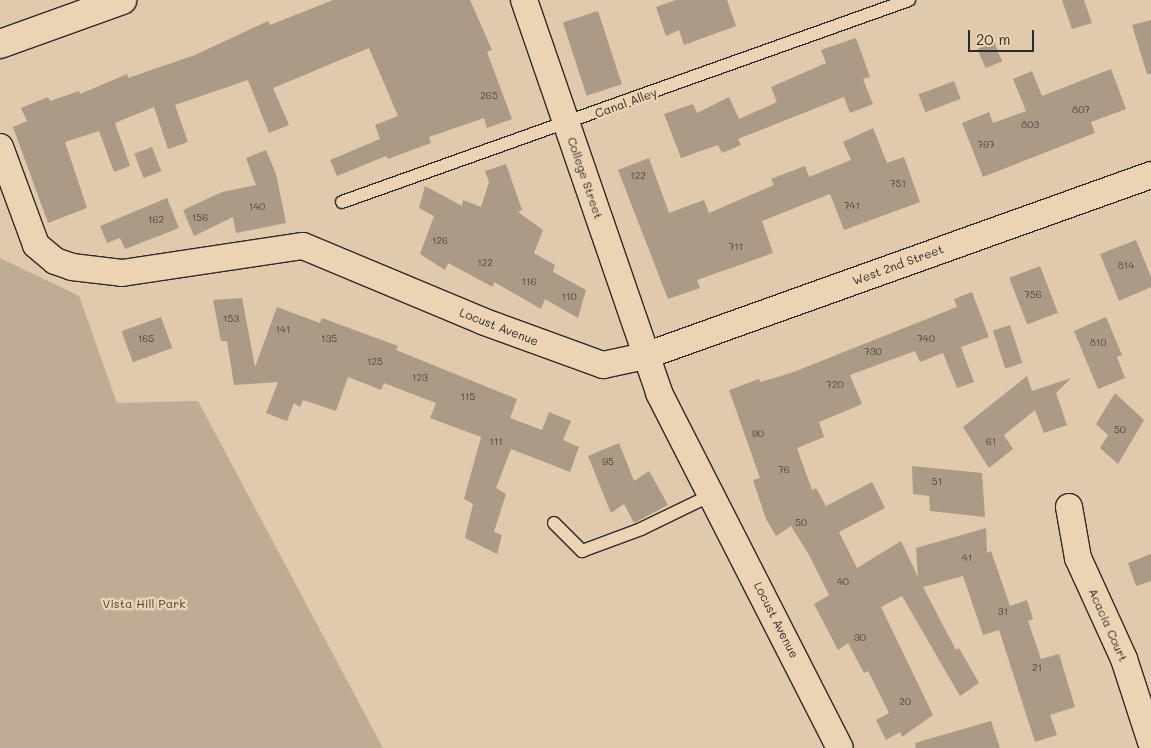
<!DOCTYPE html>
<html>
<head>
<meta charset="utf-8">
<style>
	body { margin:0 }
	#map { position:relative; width:1151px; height:748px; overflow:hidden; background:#e0c9ac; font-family:Mali,sans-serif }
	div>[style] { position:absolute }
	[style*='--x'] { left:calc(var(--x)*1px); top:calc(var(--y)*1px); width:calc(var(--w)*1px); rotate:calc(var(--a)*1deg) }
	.green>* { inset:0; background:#bfac94 }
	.building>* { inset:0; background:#ab9a86; transform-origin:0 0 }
	.roads { filter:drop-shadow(1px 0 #2b2b2b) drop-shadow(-1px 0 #2b2b2b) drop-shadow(0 1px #2b2b2b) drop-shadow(0 -1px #2b2b2b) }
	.lane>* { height:12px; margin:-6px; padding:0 6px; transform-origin:6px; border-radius:6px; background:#ecd3b4 }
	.street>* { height:26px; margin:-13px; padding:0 13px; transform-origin:13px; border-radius:13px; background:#ecd3b4 }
	.secondary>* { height:28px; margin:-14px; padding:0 14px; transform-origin:14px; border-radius:14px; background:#ecd3b4 }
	span { translate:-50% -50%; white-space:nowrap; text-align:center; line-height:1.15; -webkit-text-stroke:5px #ecd3b4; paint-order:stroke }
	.number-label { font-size:10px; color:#4b4742 }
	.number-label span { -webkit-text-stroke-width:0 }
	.street-label { font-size:12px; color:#2b2b2b }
	.park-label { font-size:12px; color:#494540 }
	.scale { position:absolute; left:968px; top:30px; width:66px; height:22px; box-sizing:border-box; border:2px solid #2b2b2b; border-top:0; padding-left:6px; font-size:15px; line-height:18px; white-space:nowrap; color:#2b2b2b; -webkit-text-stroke:4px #ecd3b4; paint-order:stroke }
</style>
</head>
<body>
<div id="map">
	<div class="green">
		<div style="clip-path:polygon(0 258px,79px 296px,117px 403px,198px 401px,383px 748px,0 748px)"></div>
	</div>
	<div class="building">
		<div style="clip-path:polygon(333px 0,470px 0,492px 50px,487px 52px,512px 119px,487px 128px,484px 118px,429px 137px,431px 143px,388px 159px,386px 156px,337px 176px,330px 160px,380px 139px,375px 125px,398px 116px,369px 48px,273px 88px,289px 125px,269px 133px,248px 80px,175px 105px,188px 142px,168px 149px,154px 107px,115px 123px,130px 166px,114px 172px,99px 131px,65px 142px,87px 208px,48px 223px,13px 127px,27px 121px,21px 108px,48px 97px,50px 101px,79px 91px,80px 94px,127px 74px,128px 78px,195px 55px,268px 21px,270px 25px)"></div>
		<div style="clip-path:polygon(676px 0,727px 0,736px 26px,684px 45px,679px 30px,666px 36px,656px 7px)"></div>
		<div style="clip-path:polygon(1062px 0,1084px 0,1092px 23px,1072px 29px)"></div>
		<div style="left:598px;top:11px;width:77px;height:37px;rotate:72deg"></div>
		<div style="clip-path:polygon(1151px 20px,1151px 74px,1147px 74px,1132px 25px)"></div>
		<div style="clip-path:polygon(856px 38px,870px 77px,863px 79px,873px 104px,850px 113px,844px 97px,738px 139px,741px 145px,722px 153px,718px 145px,681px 158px,664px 114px,693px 104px,697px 113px,729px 97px,739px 119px,777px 102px,771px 87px,826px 63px,821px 50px)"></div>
		<div style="left:994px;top:42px;width:21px;height:18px;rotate:67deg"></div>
		<div style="clip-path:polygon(1111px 69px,1126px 109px,1091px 122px,1095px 133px,983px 177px,962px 123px,989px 112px,993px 123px,1026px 111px,1013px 79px,1032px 71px,1042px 96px)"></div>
		<div style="left:954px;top:81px;width:19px;height:38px;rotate:69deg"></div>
		<div style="clip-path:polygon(873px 128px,887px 163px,904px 157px,920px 202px,844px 230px,830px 194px,762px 221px,773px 253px,697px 280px,700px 288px,668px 299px,618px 170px,649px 158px,669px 213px,704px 200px,709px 213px,774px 185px,771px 179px,805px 166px,809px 177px,851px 160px,843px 142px)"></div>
		<div style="left:152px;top:147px;width:26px;height:19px;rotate:69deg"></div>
		<div style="clip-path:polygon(266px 150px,276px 174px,286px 223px,236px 233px,233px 217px,194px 236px,183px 210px,222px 192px,256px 185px,246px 158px)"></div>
		<div style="clip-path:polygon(506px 164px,522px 210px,518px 212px,543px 230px,534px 253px,555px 265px,553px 272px,586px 290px,578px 318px,545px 299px,541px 309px,494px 282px,493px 287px,448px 263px,445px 270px,420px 254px,434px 216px,419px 208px,425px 186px,462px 206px,463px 200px,481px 207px,489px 182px,485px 171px)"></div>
		<div style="clip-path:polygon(167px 198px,179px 228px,125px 249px,120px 238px,107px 243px,100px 226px)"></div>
		<div style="clip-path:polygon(1136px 240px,1151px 277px,1151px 287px,1119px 301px,1100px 254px)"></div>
		<div style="left:1040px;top:266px;width:50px;height:33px;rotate:69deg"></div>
		<div style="clip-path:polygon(972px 292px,989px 337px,961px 347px,974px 382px,957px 388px,943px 353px,920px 362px,915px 351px,850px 375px,862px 404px,819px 422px,824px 437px,797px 448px,812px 490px,816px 488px,826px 506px,872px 482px,885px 508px,839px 532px,857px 568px,901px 541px,918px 577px,916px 548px,986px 528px,987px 553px,991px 551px,1010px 606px,1027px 600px,1033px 619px,1028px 621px,1041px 659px,1059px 654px,1075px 707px,1050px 715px,1057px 735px,1035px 742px,999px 630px,983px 635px,963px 576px,923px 587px,956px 650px,959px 648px,979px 683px,960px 696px,902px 596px,881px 607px,933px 715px,902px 737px,900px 732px,886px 740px,876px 720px,889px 713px,868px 671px,864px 673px,848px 643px,838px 650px,814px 604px,829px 595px,808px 553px,791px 526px,776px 536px,766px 519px,753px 480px,760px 478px,729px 390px,759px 379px,760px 382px,791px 373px,957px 307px,954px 299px)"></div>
		<div style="clip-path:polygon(242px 298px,255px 367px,277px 307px,320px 323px,322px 318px,398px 346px,396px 350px,517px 399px,510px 418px,542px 430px,549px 412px,571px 421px,563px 440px,579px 447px,570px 472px,511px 449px,496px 488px,506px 494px,494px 532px,502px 535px,497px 554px,465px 538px,473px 504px,464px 499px,481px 437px,430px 418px,436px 403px,384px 383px,381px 390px,348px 377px,336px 411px,303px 400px,300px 407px,294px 403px,287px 421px,266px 413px,278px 382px,234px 385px,227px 341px,221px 341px,213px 300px)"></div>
		<div style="left:161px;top:317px;width:33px;height:42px;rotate:70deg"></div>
		<div style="clip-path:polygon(1106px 317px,1122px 355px,1117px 357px,1125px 378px,1098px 389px,1074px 331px)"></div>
		<div style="left:1010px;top:325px;width:40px;height:18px;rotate:72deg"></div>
		<div style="clip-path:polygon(1027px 376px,1032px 391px,1071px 378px,1056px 393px,1067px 425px,1044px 433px,1035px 410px,1004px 435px,1013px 449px,989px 468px,963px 427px)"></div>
		<div style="clip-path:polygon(1115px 393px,1144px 420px,1118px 464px,1100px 448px,1108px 435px,1096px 424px)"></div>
		<div style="clip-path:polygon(619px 443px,634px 481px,649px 471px,668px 505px,634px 523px,624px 504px,611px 513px,588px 456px)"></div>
		<div style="clip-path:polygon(912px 466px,982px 473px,985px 517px,930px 511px,929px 496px,913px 494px)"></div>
		<div style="clip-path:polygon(1151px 554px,1151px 581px,1136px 586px,1128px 563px)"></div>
		<div style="clip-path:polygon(991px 721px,1000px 748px,916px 748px,915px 743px)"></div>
	</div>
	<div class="roads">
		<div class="lane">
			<div style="--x:342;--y:202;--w:602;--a:-19.61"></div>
			<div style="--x:554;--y:523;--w:40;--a:45"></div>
			<div style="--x:582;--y:551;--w:63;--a:-20.4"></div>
			<div style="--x:641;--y:529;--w:80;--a:-25.9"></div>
		</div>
		<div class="street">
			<div style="--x:524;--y:0;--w:416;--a:71"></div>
			<div style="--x:659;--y:393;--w:398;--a:63"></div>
			<div style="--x:0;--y:147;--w:104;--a:69.8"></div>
			<div style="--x:36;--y:245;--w:25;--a:40"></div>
			<div style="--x:55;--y:261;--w:18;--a:19"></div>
			<div style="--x:72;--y:267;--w:50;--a:6.8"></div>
			<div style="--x:122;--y:273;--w:183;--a:-8.5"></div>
			<div style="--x:303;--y:246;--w:194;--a:22.7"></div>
			<div style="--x:482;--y:321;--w:129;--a:20"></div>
			<div style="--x:603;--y:365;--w:43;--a:-12.1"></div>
			<div style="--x:645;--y:356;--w:537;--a:-19.68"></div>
			<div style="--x:1069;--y:507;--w:52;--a:80"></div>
			<div style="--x:1078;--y:558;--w:111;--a:65.5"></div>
			<div style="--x:1124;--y:659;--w:87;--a:72"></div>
		</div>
		<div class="secondary">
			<div style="--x:0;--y:44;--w:130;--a:-19.8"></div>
		</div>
	</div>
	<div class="number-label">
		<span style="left:489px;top:96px">265</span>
		<span style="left:1081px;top:110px">807</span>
		<span style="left:1030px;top:125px">803</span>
		<span style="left:986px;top:145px">797</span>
		<span style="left:638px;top:176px">122</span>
		<span style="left:898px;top:184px">751</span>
		<span style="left:852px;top:206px">741</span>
		<span style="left:257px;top:207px">140</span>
		<span style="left:200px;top:218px">156</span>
		<span style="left:156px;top:220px">162</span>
		<span style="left:440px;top:241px">126</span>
		<span style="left:736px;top:247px">711</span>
		<span style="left:485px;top:263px">122</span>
		<span style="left:1126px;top:266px">814</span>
		<span style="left:529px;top:282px">116</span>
		<span style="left:1033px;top:295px">756</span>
		<span style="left:569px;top:297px">110</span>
		<span style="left:231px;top:319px">153</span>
		<span style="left:283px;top:330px">141</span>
		<span style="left:146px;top:339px">165</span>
		<span style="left:329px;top:339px">135</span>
		<span style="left:926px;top:339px">740</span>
		<span style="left:1098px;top:343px">810</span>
		<span style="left:873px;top:352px">730</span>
		<span style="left:375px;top:362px">125</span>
		<span style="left:420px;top:378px">123</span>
		<span style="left:835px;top:385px">720</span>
		<span style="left:468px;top:397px">115</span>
		<span style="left:1120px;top:430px">50</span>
		<span style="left:758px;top:434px">90</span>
		<span style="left:496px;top:442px">111</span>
		<span style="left:991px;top:442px">61</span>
		<span style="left:608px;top:462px">95</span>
		<span style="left:784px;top:470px">76</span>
		<span style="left:937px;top:482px">51</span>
		<span style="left:801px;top:523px">50</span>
		<span style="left:967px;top:558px">41</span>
		<span style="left:843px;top:582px">40</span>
		<span style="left:1003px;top:612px">31</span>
		<span style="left:860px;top:638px">30</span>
		<span style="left:1037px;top:668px">21</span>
		<span style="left:905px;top:702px">20</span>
	</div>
	<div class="street-label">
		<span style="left:626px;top:103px;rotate:-20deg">Canal Alley</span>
		<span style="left:585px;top:178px;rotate:71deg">College Street</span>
		<span style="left:898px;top:265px;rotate:-20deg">West 2nd Street</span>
		<span style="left:499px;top:327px;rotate:21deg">Locust Avenue</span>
		<span style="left:776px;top:620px;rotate:63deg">Locust Avenue</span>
		<span style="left:1108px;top:625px;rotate:66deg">Acacia Court</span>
	</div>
	<div class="park-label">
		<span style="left:144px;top:604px">Vista Hill Park</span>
	</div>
	<div class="scale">20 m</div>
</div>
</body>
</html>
